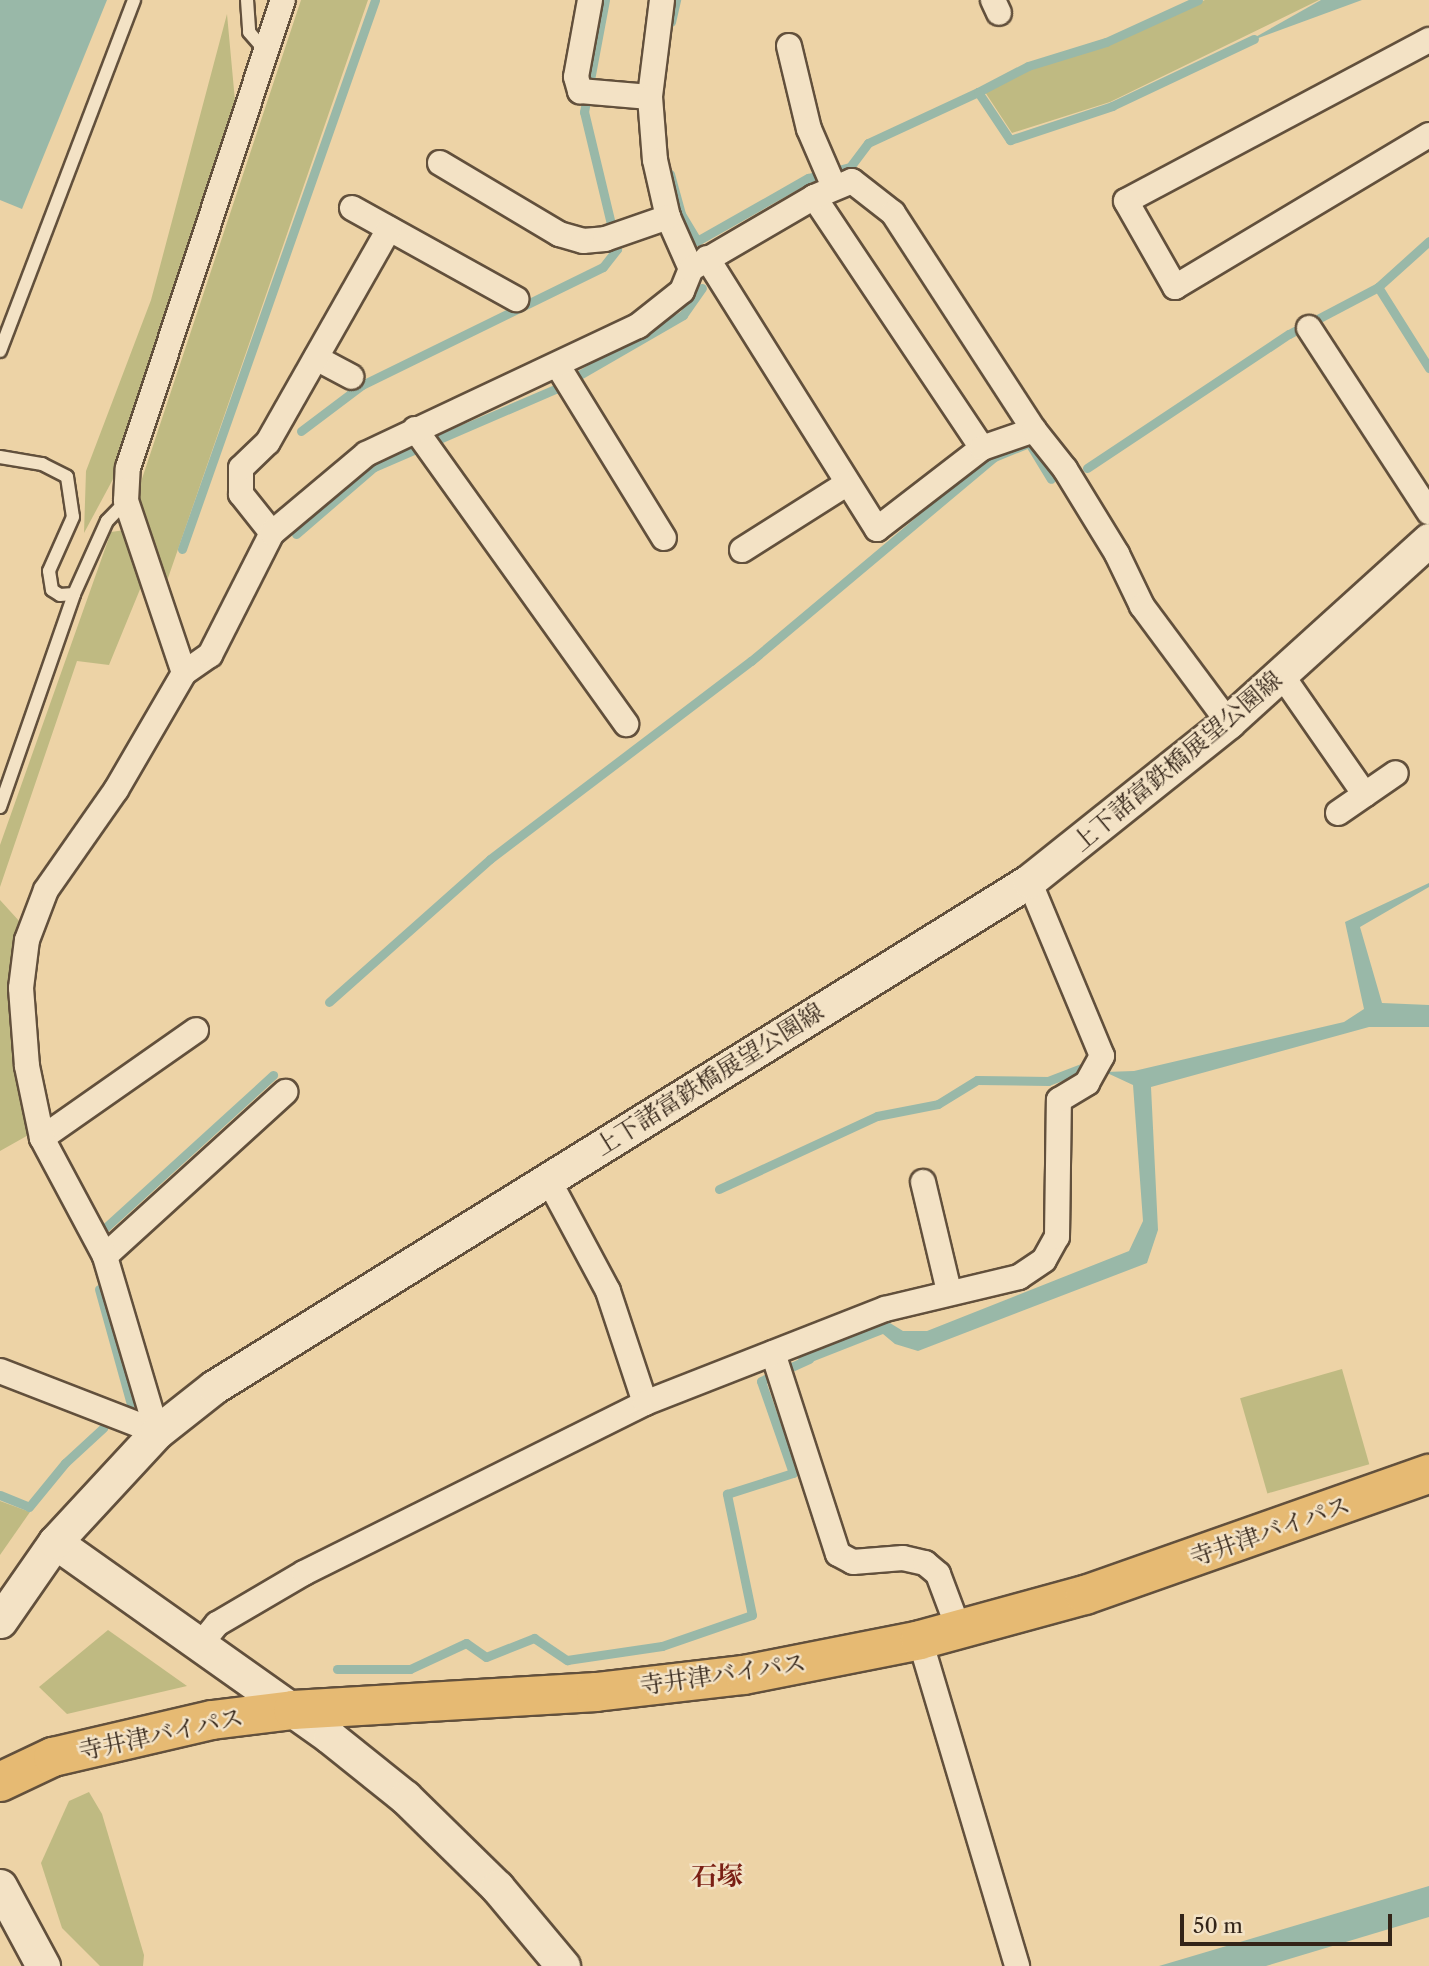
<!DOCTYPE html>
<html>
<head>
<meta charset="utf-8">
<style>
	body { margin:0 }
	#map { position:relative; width:1429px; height:1966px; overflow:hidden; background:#edd3a6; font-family:"Libre Caslon Text","Noto Serif JP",serif }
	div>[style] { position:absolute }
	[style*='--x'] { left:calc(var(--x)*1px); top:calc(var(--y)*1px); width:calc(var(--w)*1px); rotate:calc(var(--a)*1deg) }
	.green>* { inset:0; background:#bfba82; transform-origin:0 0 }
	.water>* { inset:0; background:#99b8a8 }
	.stream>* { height:9px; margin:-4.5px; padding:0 4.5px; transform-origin:4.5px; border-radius:4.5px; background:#99b8a8 }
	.roads { filter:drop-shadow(2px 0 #62503c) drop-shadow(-2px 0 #62503c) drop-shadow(0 2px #62503c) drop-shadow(0 -2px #62503c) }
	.lane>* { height:12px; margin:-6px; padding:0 6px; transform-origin:6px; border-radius:6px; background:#f3e2c5 }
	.street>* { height:24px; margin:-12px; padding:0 12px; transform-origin:12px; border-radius:12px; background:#f3e2c5 }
	.secondary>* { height:33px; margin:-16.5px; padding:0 16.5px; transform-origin:16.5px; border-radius:16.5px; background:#f3e2c5 }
	.highway>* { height:38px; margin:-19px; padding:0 19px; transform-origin:19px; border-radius:19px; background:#e6ba73 }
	span { translate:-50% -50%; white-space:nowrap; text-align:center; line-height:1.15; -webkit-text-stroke:5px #f3e2c5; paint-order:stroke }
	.street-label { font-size:24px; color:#332418 }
	.neighbourhood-label { font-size:26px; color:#7a1f14; font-weight:700 }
	.scale { position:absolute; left:1180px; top:1914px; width:212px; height:32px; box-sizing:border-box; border:4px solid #332418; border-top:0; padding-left:9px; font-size:21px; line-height:24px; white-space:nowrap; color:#332418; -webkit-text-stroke:5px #f3e2c5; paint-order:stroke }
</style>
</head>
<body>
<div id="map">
	<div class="green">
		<div style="clip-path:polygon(301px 0,368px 0,167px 581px,143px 582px,109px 665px,77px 661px,0 887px,0 845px,111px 532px,125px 530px)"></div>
		<div style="clip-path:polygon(1205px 0,1319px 0,1110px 102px,1012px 133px,985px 92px,1026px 70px,1113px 42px)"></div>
		<div style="clip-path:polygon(227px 14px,235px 101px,119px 468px,84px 533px,86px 471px,151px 300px)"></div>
		<div style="clip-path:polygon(0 900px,20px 922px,11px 1032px,32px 1133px,0 1151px)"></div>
		<div style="left:1342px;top:1369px;width:99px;height:106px;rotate:74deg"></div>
		<div style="clip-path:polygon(0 1501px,30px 1512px,0 1555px)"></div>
		<div style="clip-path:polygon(108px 1630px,187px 1686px,67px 1714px,39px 1687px)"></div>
		<div style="clip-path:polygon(89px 1792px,102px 1814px,144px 1955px,143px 1966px,100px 1966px,62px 1928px,41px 1863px,69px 1801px)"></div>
	</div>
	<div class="water">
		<div style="clip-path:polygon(0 0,107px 0,22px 209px,0 200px)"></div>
		<div style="clip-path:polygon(1321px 0,1362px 0,1245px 43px)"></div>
		<div style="clip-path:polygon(1429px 883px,1429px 887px,1360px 927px,1382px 1003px,1429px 1005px,1429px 1027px,1369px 1027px,1151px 1087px,1158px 1230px,1147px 1263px,918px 1351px,895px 1344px,883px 1334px,799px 1367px,798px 1355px,885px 1320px,903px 1331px,927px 1331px,1129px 1251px,1143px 1221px,1133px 1085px,1105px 1072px,1134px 1071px,1344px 1022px,1364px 1009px,1345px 922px)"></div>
		<div style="clip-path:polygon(1429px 1886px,1429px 1917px,1266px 1966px,1159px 1966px)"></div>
	</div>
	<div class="stream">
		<div style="--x:671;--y:22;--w:23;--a:-77"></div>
		<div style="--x:978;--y:92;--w:56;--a:-27.5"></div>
		<div style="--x:1028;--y:66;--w:82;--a:-17.1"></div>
		<div style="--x:1106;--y:42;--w:101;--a:-24.5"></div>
		<div style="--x:670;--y:174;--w:41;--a:74.6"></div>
		<div style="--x:681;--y:214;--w:31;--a:59"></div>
		<div style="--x:697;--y:241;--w:128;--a:-29.6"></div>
		<div style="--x:808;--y:178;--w:43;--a:-14.7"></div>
		<div style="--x:850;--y:167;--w:30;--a:-53"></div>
		<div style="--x:868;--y:143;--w:121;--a:-24.9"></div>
		<div style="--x:978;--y:92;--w:58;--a:56.3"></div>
		<div style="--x:1010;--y:140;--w:108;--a:-18.4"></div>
		<div style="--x:1112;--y:106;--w:157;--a:-25.3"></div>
		<div style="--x:1378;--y:287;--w:96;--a:57.8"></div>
		<div style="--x:301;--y:431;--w:76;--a:-37"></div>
		<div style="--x:362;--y:385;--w:268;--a:-26.1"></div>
		<div style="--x:603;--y:267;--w:23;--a:-52"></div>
		<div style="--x:617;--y:249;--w:141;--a:-103.5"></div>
		<div style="--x:584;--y:112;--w:114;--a:-79.4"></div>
		<div style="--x:1087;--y:468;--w:242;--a:-33.6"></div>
		<div style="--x:1289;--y:334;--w:101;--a:-27.8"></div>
		<div style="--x:1378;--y:287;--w:69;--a:-42"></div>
		<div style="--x:296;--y:534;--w:103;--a:-40.7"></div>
		<div style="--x:374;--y:467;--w:197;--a:-23.3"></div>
		<div style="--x:555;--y:389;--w:148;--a:-30"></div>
		<div style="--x:683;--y:315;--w:33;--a:-55"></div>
		<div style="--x:182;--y:549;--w:582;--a:-70.63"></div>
		<div style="--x:329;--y:1002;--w:215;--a:-41.6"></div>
		<div style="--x:490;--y:859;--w:328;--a:-37.2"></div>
		<div style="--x:751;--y:661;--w:317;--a:-40"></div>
		<div style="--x:994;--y:457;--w:38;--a:-22"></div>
		<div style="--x:1029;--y:443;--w:42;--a:58.6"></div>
		<div style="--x:719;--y:1189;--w:174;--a:-24.8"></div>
		<div style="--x:877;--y:1116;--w:62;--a:-11.1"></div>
		<div style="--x:938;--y:1104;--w:46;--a:-31.6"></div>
		<div style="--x:977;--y:1080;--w:71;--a:0.8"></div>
		<div style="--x:1048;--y:1081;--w:39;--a:-21"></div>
		<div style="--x:106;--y:1227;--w:226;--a:-42.3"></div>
		<div style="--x:99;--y:1289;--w:119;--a:74.5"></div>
		<div style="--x:0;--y:1495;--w:31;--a:22"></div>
		<div style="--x:29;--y:1507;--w:57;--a:-50.7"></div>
		<div style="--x:65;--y:1463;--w:52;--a:-42.6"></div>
		<div style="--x:337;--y:1669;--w:73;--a:0"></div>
		<div style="--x:410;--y:1669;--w:62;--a:-24.9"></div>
		<div style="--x:466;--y:1643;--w:24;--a:35"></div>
		<div style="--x:486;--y:1657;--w:52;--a:-21.6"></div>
		<div style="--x:534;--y:1638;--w:40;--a:34"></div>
		<div style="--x:567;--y:1660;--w:96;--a:-8.4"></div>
		<div style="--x:662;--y:1646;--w:95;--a:-19"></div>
		<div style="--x:752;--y:1615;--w:124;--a:-101.7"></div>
		<div style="--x:727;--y:1494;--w:69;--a:-17.7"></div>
		<div style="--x:793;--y:1473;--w:97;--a:-109.2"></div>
		<div style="--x:761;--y:1381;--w:53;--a:-24.6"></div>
	</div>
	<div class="roads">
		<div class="lane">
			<div style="--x:247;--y:0;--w:32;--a:86"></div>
			<div style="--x:249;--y:32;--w:23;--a:49"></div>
			<div style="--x:0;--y:351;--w:376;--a:-69.1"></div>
			<div style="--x:0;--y:457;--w:43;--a:9.5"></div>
			<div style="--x:42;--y:464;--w:28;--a:27"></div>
			<div style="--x:67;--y:477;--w:40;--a:81.5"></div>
			<div style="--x:73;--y:517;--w:59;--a:114"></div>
			<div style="--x:49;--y:571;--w:19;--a:81"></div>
			<div style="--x:52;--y:590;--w:9;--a:32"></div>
			<div style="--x:60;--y:595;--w:14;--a:-4"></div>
			<div style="--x:0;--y:807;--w:225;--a:-70.8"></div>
			<div style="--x:74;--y:594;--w:80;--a:-65.7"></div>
			<div style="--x:107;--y:521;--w:28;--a:-46"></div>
		</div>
		<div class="street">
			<div style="--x:590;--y:0;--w:78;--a:100.3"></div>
			<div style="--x:576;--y:77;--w:15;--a:74"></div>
			<div style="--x:580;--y:91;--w:70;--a:4.9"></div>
			<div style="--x:662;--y:0;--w:98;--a:97.1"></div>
			<div style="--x:650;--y:97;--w:63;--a:85.5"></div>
			<div style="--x:655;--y:160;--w:58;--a:77.2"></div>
			<div style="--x:668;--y:217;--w:57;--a:66.1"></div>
			<div style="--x:993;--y:0;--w:14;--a:65"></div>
			<div style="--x:1429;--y:40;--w:343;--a:152"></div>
			<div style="--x:1126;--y:201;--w:99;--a:60.3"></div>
			<div style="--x:1175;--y:287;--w:296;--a:-30.9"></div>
			<div style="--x:789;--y:46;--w:85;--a:76.5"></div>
			<div style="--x:809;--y:129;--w:63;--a:66.7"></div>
			<div style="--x:440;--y:163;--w:139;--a:30.8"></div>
			<div style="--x:559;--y:234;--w:25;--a:16"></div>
			<div style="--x:583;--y:241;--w:22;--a:-5"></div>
			<div style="--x:605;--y:239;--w:67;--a:-19.2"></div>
			<div style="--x:814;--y:197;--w:302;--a:56.2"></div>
			<div style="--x:352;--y:208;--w:188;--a:29"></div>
			<div style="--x:707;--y:258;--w:320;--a:57.9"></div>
			<div style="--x:877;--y:529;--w:133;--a:-37.6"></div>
			<div style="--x:982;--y:448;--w:55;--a:-19.1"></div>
			<div style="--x:1309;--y:328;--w:220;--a:56.9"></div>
			<div style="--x:316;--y:358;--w:40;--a:28"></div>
			<div style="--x:558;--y:366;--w:202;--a:58.4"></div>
			<div style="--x:415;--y:429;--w:363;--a:54.4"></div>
			<div style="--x:272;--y:533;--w:50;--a:-128.5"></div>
			<div style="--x:241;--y:494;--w:26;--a:-90"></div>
			<div style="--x:241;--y:468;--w:37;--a:-44"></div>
			<div style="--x:268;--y:442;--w:245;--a:-60.4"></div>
			<div style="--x:742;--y:550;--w:125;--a:-32.3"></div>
			<div style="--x:184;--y:673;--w:182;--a:-108.6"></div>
			<div style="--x:126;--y:501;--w:33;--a:-87"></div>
			<div style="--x:128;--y:468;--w:493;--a:-71.7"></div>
			<div style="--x:1281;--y:674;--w:147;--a:55.2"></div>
			<div style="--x:1338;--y:813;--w:70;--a:-34.6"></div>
			<div style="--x:42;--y:1138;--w:188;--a:-35"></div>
			<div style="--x:548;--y:1179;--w:127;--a:61.8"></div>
			<div style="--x:608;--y:1291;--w:118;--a:71.7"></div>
			<div style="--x:923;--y:1182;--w:112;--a:76.6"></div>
			<div style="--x:105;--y:1256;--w:244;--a:-42.3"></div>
			<div style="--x:773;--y:1353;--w:211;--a:72.1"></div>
			<div style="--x:838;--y:1554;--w:17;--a:28"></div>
			<div style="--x:853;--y:1562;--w:50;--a:-4.6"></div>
			<div style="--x:903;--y:1558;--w:23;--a:13"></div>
			<div style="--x:925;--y:1563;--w:17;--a:40"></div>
			<div style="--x:938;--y:1574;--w:60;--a:69.4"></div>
			<div style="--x:0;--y:1371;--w:168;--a:21.2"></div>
			<div style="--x:157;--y:1432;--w:184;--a:-106.5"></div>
			<div style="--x:105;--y:1256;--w:134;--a:-118.1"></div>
			<div style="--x:42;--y:1138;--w:74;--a:-101.8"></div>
			<div style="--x:27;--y:1066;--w:78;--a:-94.4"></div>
			<div style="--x:21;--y:988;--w:48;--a:-82.9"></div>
			<div style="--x:27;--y:940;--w:53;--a:-69.2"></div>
			<div style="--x:46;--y:890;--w:122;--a:-55"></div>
			<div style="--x:116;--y:790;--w:135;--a:-59.8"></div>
			<div style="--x:184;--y:673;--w:32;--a:-35"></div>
			<div style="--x:210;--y:655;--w:137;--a:-63.1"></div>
			<div style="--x:272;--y:533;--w:123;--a:-40"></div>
			<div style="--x:366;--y:454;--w:301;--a:-25.2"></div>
			<div style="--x:638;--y:326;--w:56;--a:-38.5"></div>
			<div style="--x:682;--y:291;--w:24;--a:-68"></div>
			<div style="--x:691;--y:269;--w:143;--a:-30.3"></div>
			<div style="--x:814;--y:197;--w:41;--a:-22.8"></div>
			<div style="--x:852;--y:181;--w:52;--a:38"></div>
			<div style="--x:893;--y:213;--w:259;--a:57"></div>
			<div style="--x:1034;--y:430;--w:50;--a:51.5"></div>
			<div style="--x:1065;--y:469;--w:100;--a:58.5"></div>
			<div style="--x:1117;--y:554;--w:58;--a:64.3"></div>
			<div style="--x:1142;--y:606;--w:144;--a:53.4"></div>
			<div style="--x:920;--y:1640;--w:340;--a:73.4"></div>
			<div style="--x:200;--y:1645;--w:27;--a:-51"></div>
			<div style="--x:217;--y:1624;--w:101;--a:-30.4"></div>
			<div style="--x:304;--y:1573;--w:381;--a:-26.5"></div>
			<div style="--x:645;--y:1403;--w:258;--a:-21.4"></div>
			<div style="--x:885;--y:1309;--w:138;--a:-13.4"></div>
			<div style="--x:1019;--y:1277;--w:30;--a:-34"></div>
			<div style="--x:1044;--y:1260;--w:26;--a:-61"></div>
			<div style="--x:1057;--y:1237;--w:137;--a:-89.2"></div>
			<div style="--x:1059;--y:1100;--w:33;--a:-31"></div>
			<div style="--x:1087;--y:1083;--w:31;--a:-61"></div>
			<div style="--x:1102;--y:1056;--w:190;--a:-112.6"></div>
		</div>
		<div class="secondary">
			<div style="--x:55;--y:1542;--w:337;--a:35.3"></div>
			<div style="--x:330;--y:1737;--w:96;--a:38.7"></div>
			<div style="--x:405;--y:1797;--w:129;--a:44.4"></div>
			<div style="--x:497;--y:1887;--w:103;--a:50.1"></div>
			<div style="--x:0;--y:1621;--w:96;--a:-55.2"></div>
			<div style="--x:55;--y:1542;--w:150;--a:-47.2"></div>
			<div style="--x:157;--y:1432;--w:73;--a:-38.3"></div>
			<div style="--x:214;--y:1387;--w:959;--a:-31.83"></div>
			<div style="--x:1029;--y:881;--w:255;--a:-38.6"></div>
			<div style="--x:1228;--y:722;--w:271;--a:-42.2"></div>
			<div style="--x:0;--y:1886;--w:91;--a:61.7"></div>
		</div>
		<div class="highway">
			<div style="--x:0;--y:1782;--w:59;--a:-25.3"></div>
			<div style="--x:53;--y:1757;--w:163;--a:-13.1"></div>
			<div style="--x:212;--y:1720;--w:82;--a:-7"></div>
			<div style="--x:293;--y:1710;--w:304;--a:-3.4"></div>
			<div style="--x:596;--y:1692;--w:149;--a:-6.6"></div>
			<div style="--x:744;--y:1675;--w:179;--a:-11.2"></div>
			<div style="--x:920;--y:1640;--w:171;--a:-15.3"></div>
			<div style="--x:1085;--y:1595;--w:365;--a:-19.4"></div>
		</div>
	</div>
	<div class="street-label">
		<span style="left:1177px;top:761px;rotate:-40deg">上下諸富鉄橋展望公園線</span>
		<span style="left:709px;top:1079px;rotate:-32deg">上下諸富鉄橋展望公園線</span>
		<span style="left:1270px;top:1531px;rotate:-19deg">寺井津バイパス</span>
		<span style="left:723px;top:1674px;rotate:-8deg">寺井津バイパス</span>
		<span style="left:161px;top:1734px;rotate:-12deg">寺井津バイパス</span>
	</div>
	<div class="neighbourhood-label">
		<span style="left:717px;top:1877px">石塚</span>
	</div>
	<div class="scale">50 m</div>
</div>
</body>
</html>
